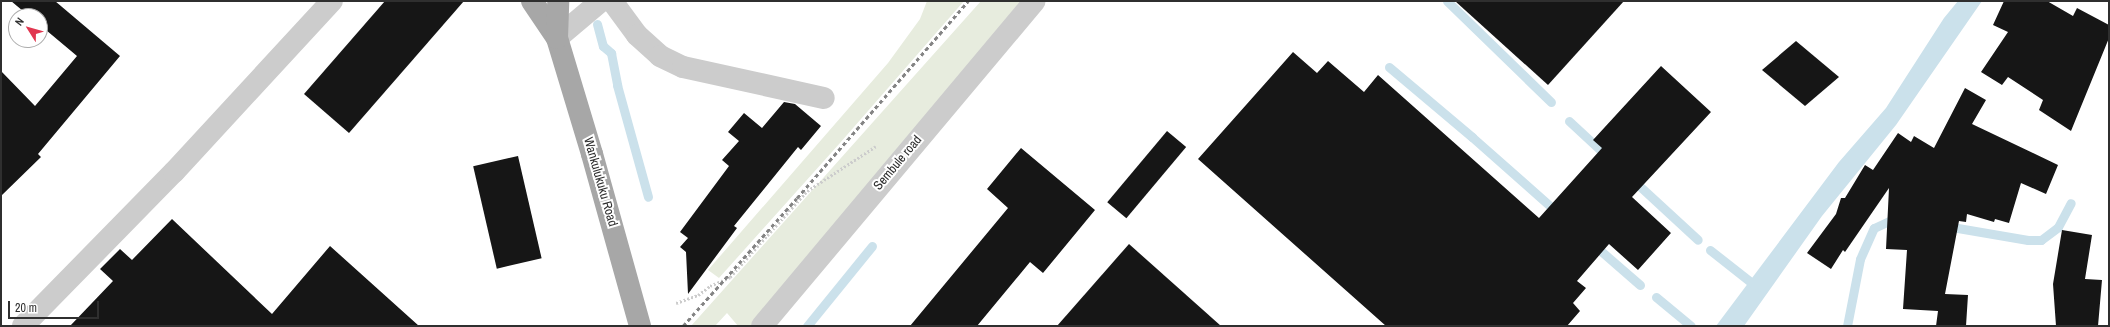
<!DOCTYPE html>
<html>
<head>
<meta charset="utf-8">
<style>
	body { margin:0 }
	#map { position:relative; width:2110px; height:327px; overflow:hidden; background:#fff; font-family:"Archivo Narrow",sans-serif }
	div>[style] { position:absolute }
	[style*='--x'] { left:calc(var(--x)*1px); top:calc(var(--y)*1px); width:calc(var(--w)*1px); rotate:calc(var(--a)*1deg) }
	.green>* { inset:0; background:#e7ecde }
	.water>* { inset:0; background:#cbe1eb }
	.stream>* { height:9px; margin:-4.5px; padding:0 4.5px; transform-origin:4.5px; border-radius:4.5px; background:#cbe1eb }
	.building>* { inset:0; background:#161616; transform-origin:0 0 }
	.path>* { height:2.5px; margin-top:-1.25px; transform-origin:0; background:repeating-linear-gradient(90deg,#ccc 0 2px,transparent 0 4px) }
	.minor>* { height:22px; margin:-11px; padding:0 11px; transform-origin:11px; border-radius:11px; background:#ccc }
	.major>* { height:22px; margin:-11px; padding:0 11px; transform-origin:11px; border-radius:11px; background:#a7a7a7 }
	.rail>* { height:3px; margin-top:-1.5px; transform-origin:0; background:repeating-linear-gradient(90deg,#848484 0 4px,transparent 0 7px) }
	span { translate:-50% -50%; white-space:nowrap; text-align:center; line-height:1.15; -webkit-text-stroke:4px #fff; paint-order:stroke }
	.street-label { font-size:13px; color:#2f2f2f }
	.frame { position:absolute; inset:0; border:2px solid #2f2f2f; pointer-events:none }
	.north { position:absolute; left:8px; top:8px; width:40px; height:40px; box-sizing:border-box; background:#fff; border:1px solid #acacac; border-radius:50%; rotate:307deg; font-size:11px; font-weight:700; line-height:16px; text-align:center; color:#2f2f2f }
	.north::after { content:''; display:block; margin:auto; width:14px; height:18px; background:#e13750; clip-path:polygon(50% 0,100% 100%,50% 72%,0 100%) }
	.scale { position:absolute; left:8px; top:301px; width:91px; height:18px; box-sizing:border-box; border:2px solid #2f2f2f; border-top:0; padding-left:5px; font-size:12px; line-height:14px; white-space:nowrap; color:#2f2f2f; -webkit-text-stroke:3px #fff; paint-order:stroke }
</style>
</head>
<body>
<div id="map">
	<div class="green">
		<div style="clip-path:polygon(927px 1px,964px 1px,840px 143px,719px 278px,708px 270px,888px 63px,920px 19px)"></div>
		<div style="clip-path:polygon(981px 1px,1022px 1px,752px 326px,738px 326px,727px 313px,715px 326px,691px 326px)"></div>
	</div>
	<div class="water">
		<div style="clip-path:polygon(1958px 1px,1982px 1px,1896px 125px,1822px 216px,1744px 326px,1716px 326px,1839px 162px,1886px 108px,1944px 18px)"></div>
	</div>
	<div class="stream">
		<div style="--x:1447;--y:1;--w:145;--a:44.2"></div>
		<div style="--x:597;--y:24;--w:23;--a:75"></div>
		<div style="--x:603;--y:46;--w:11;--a:41"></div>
		<div style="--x:611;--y:53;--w:33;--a:79"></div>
		<div style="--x:617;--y:85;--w:116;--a:74.5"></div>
		<div style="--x:1389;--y:67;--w:109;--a:40.1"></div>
		<div style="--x:1472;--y:137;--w:116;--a:41.5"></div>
		<div style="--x:1569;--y:121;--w:54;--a:42.8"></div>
		<div style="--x:1633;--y:180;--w:88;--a:42.7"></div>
		<div style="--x:1946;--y:226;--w:83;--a:9.7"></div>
		<div style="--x:2028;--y:240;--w:13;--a:0"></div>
		<div style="--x:2041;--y:240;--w:21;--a:-37"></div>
		<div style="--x:2058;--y:227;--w:27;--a:-62"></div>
		<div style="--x:1594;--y:245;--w:61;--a:41"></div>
		<div style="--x:1710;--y:250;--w:60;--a:38.2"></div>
		<div style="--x:1656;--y:297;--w:45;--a:39.6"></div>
		<div style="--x:807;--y:326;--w:103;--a:-50.9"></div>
		<div style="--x:1847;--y:326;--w:68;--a:-79"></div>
		<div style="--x:1860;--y:259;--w:34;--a:-66"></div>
		<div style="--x:1874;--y:228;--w:19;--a:-25"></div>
		<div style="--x:1891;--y:220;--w:7;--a:8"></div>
	</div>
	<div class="building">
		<div style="clip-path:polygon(11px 1px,55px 1px,120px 56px,38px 154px,41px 157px,1px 196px,1px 71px,35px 106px,77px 56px,40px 25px,40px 16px,29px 16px)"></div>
		<div style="clip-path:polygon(385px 1px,464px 1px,349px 133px,304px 94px)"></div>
		<div style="clip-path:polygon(1455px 1px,1624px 1px,1548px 85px)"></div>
		<div style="clip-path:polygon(2004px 1px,2047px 1px,2073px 16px,2077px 8px,2109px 25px,2109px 38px,2071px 131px,2039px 110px,2043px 100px,2008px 77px,2002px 85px,1981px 72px,2008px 32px,1993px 25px)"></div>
		<div style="clip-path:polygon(1796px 41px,1839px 77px,1805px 106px,1762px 70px)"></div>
		<div style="clip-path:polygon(1293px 52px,1317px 73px,1328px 61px,1364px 92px,1378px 75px,1539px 218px,1602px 148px,1593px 140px,1661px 66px,1711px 112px,1632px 197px,1671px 233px,1638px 270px,1609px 244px,1577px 281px,1586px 288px,1573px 303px,1580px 311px,1567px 326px,1386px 326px,1198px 159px)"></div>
		<div style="clip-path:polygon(1965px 88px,1986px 100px,1972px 124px,2058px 165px,2046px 194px,2021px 183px,2009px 223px,1995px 219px,1994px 222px,1967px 214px,1966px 222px,1959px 221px,1945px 294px,1968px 295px,1966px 326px,1936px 326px,1938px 311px,1903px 309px,1907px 250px,1886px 249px,1889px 188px,1845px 252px,1843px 250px,1831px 269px,1807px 253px,1836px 214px,1841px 198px,1845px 198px,1865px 165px,1873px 170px,1898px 133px,1911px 142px,1914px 136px,1934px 148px)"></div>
		<div style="clip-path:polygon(784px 102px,795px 104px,821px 126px,801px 150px,798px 147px,734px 226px,737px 228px,688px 294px,686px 252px,680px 247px,688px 238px,680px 232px,729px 166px,722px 160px,739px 141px,728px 132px,744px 113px,762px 128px)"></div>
		<div style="left:1167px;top:131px;width:25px;height:93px;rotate:40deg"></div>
		<div style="clip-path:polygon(1021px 148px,1095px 210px,1043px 273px,1030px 262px,977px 326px,910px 326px,1008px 208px,987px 189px)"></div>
		<div style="left:518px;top:156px;width:105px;height:46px;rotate:77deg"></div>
		<div style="clip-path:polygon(172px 219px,272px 314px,330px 246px,419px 326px,70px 326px,113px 281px,100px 269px,120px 249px,132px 260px)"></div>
		<div style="clip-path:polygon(2062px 230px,2092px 235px,2085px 279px,2102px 280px,2098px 326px,2056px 326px,2053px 284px)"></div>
		<div style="clip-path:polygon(1129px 244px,1221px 326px,1057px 326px)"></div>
	</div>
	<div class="path">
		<div style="--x:676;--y:303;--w:23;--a:-20"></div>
		<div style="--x:698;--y:295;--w:15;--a:-37"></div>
		<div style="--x:710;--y:286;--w:22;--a:-24"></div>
		<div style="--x:730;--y:277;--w:115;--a:-48.2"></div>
		<div style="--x:807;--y:191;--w:82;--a:-33.1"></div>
	</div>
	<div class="minor">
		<div style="--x:612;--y:1;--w:42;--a:53.7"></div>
		<div style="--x:637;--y:35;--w:31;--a:42"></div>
		<div style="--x:660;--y:56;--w:25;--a:26"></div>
		<div style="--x:683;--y:67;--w:144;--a:12.4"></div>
		<div style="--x:557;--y:38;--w:57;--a:-40.1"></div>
		<div style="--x:23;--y:326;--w:216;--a:-45.6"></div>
		<div style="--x:174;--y:172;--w:233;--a:-47.3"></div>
		<div style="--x:762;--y:326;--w:424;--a:-50"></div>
	</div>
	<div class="major">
		<div style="--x:532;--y:1;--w:45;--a:56"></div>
		<div style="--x:557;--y:38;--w:121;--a:73.2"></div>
		<div style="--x:592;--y:154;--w:179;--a:74.4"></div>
		<div style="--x:557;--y:38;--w:37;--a:-88"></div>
	</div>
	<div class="rail">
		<div style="--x:683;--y:326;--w:171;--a:-48.3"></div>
		<div style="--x:797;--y:198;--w:261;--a:-49"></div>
	</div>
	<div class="street-label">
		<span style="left:898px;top:163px;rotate:-50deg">Sembule road</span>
		<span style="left:600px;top:182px;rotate:74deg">Wankulukuku Road</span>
	</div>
	<div class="frame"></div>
	<div class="north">N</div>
	<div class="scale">20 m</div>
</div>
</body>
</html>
